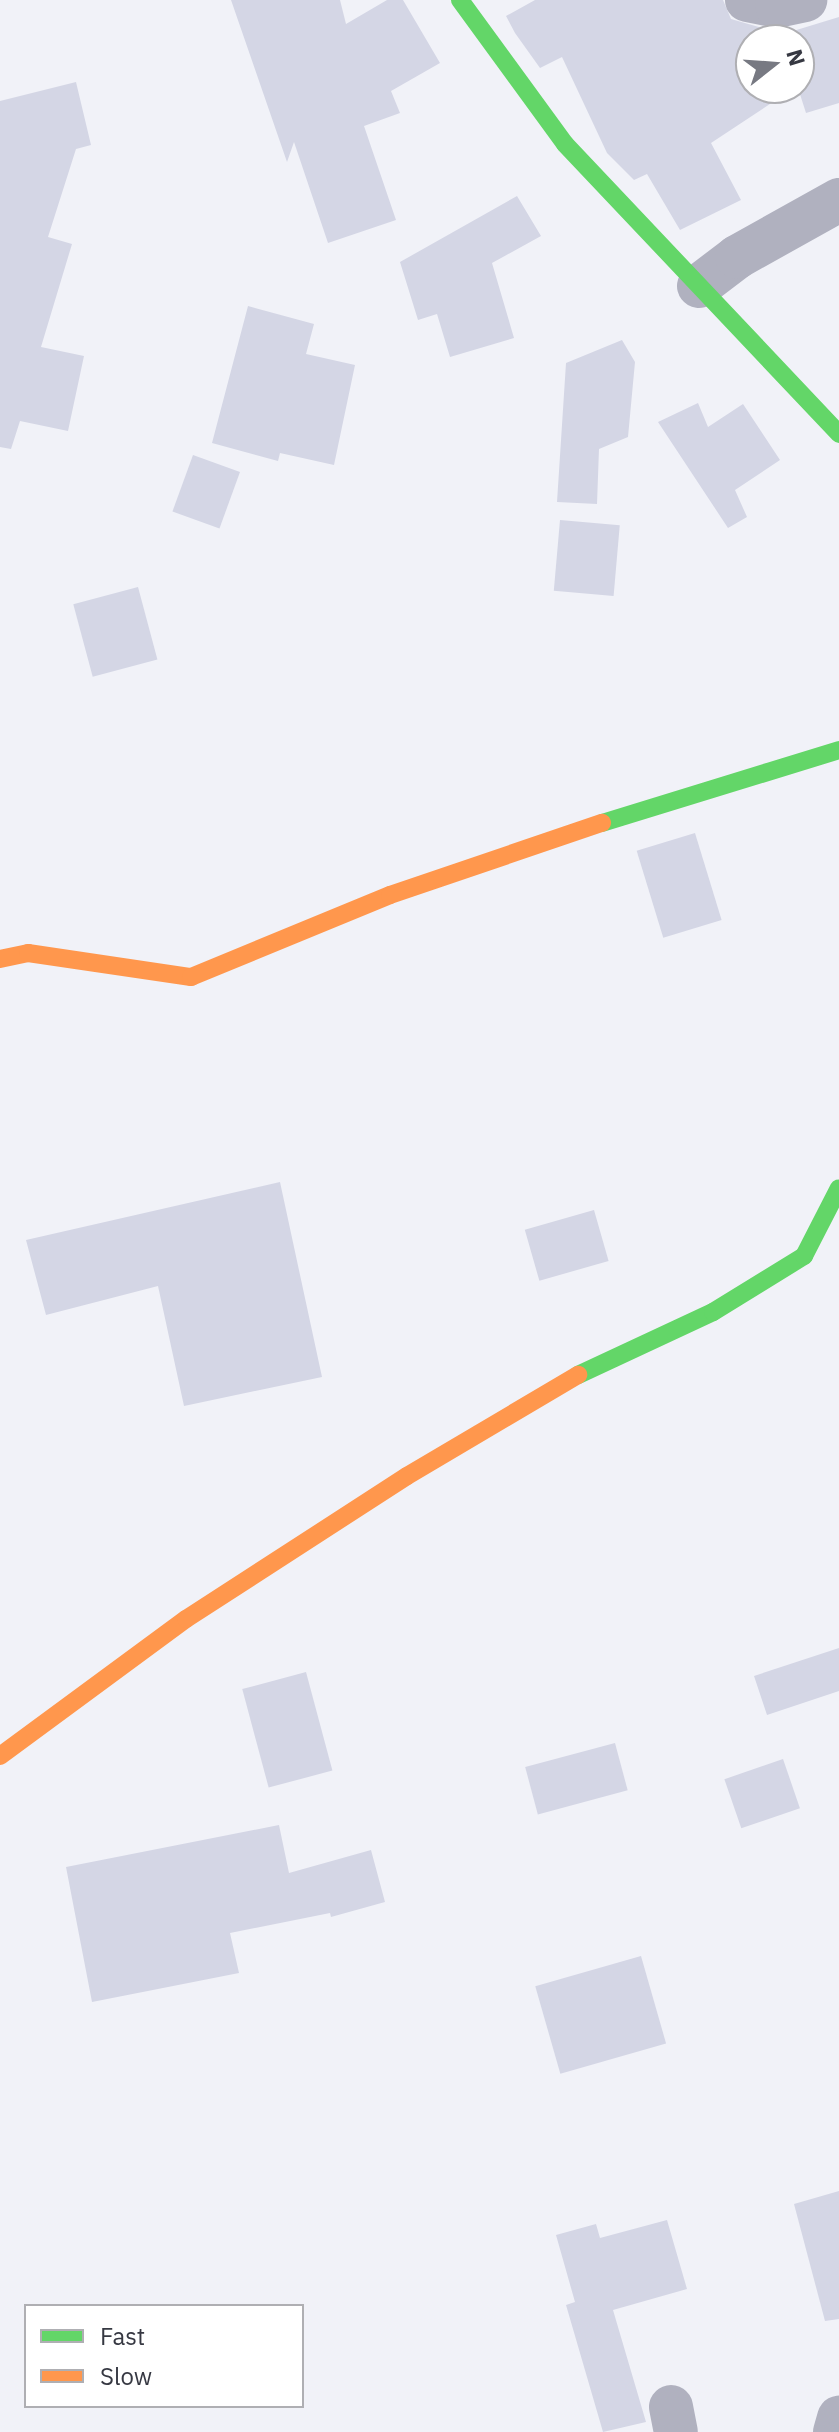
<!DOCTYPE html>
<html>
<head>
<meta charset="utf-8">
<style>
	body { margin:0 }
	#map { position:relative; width:839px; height:2432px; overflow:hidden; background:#f1f2f8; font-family:"IBM Plex Sans",sans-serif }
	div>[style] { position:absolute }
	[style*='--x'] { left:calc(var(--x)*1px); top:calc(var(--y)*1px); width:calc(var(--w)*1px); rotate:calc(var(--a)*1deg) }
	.building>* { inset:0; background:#d4d6e5; transform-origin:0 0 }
	.street>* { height:44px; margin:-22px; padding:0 22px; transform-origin:22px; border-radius:22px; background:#b0b1bf }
	.fast>* { height:18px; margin:-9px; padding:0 9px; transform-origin:9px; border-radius:9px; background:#63d668 }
	.slow>* { height:18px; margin:-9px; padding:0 9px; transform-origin:9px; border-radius:9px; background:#ff974d }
	span { translate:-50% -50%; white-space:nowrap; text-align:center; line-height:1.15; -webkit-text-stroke:7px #fff; paint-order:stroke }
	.legend { position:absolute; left:24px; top:2304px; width:280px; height:104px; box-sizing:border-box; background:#fff; border:2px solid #afafb3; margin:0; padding:10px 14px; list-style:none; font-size:24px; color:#363842 }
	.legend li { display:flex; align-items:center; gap:16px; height:40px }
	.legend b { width:40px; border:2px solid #afafb3 }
	.north { position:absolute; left:735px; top:24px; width:80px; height:80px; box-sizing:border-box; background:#fff; border:2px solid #afafb3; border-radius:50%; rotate:73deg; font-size:22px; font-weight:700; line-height:32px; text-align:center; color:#363842 }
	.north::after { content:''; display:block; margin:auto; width:28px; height:36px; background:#777982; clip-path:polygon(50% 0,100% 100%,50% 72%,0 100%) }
</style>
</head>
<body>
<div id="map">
	<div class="building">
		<div style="clip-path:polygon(231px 0,340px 0,346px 24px,387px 0,403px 0,440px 63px,391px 91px,400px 113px,364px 126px,396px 220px,328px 243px,294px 142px,287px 162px)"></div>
		<div style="clip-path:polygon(535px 0,723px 0,731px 19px,766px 29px,767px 39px,839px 17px,839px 103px,806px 113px,798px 88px,799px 40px,751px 40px,751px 88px,794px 88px,711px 143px,741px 200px,680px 230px,647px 174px,634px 180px,607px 153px,562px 57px,540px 68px,515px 33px,506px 16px)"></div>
		<div style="clip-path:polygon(76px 82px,91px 145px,76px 149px,48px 237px,72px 244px,41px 347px,84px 356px,68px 431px,20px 421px,11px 449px,0 447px,0 101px)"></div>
		<div style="clip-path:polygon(517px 196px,541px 236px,492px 263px,514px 338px,450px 357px,437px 314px,418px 320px,400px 262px)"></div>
		<div style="clip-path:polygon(248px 306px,314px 324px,306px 354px,355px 365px,334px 465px,280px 453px,278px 461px,212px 443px)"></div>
		<div style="clip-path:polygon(622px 340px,635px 362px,628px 437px,599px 449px,597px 504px,557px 502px,566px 363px)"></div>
		<div style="clip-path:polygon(698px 403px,708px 427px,743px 404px,780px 460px,735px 490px,747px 517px,728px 528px,658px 422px)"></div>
		<div style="left:193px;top:455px;width:50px;height:60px;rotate:20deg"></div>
		<div style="left:560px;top:520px;width:60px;height:71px;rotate:5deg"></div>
		<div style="left:138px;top:587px;width:75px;height:67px;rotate:75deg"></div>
		<div style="left:695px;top:833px;width:91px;height:61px;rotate:73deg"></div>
		<div style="clip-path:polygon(280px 1182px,322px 1377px,184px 1406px,158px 1286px,46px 1315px,26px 1240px)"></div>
		<div style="left:594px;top:1210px;width:53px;height:72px;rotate:74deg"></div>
		<div style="clip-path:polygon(839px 1648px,839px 1691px,767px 1715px,754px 1676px)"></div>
		<div style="left:306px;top:1672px;width:102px;height:66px;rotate:75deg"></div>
		<div style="left:615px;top:1743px;width:49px;height:93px;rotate:75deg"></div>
		<div style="left:783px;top:1759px;width:52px;height:62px;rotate:71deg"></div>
		<div style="clip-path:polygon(279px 1825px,289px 1873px,371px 1850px,385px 1902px,331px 1917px,330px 1913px,230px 1933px,239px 1973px,92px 2002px,66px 1867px)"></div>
		<div style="left:641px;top:1956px;width:91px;height:110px;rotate:74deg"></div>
		<div style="clip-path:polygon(839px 2191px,839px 2319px,825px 2321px,794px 2204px)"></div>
		<div style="clip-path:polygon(667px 2220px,687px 2289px,613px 2310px,646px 2422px,603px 2432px,566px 2305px,575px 2302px,556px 2235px,596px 2224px,600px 2238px)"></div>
	</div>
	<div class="street">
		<div style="--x:747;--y:0;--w:31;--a:11"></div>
		<div style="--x:777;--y:6;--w:29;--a:-12"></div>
		<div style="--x:699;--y:286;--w:48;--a:-37.3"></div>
		<div style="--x:737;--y:257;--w:117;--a:-29.2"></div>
		<div style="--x:671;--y:2407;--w:25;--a:79"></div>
		<div style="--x:835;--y:2432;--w:15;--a:-74"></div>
	</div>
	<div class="fast">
		<div style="--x:460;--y:0;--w:178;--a:53.9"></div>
		<div style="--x:565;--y:144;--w:399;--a:46.6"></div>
		<div style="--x:602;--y:823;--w:248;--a:-17.1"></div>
		<div style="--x:578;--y:1375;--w:149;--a:-25"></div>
		<div style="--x:713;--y:1312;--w:107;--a:-31.6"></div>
		<div style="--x:804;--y:1256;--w:76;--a:-62.8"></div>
	</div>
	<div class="slow">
		<div style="--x:0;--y:959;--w:29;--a:-12"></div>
		<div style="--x:28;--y:953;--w:165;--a:8.4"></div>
		<div style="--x:191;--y:977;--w:215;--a:-22.4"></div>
		<div style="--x:390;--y:895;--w:224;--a:-18.8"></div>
		<div style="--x:0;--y:1756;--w:231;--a:-36.4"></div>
		<div style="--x:186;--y:1619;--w:263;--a:-32.9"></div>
		<div style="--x:407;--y:1476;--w:199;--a:-30.6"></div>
	</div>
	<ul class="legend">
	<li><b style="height:10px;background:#63d668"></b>Fast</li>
	<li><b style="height:10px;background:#ff974d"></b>Slow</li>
	</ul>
	<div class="north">N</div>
</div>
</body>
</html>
